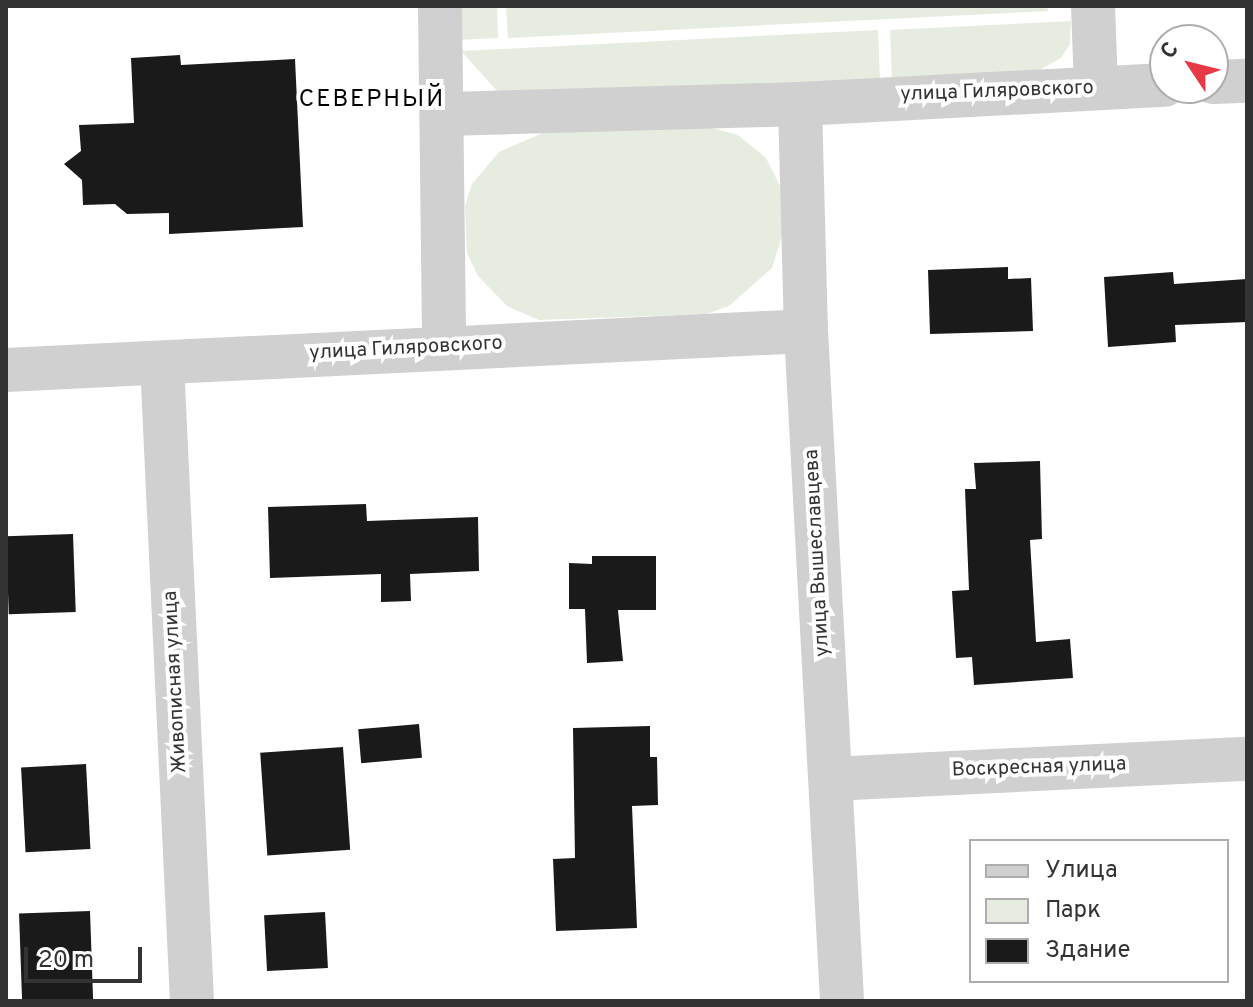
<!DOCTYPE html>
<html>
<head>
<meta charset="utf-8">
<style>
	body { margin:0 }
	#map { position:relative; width:1253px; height:1007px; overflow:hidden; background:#fff; font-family:Overpass,sans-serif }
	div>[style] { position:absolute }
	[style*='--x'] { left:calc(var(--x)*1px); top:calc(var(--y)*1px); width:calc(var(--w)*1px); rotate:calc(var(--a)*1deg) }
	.green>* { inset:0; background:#e6ecdf }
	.building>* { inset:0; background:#1a1a1a; transform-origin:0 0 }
	.minor>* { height:44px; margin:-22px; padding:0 22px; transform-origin:22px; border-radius:22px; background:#d0d0d0 }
	.tertiary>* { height:44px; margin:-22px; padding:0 22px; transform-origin:22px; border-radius:22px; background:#d0d0d0 }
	span { translate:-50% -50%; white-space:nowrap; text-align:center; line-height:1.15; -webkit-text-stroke:8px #fff; paint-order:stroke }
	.street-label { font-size:20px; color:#333 }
	.quarter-label { font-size:24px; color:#000; letter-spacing:2px }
	.frame { position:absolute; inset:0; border:8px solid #333; pointer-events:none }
	.legend { position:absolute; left:969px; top:839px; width:260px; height:144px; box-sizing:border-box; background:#fff; border:2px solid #adadad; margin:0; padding:10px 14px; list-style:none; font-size:24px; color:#333 }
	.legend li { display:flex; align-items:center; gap:16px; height:40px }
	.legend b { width:40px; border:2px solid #adadad }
	.north { position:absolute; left:1149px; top:24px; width:80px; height:80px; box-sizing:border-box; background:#fff; border:2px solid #adadad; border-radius:50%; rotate:305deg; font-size:22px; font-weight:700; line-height:32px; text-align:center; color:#333 }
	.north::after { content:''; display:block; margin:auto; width:28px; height:36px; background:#e63946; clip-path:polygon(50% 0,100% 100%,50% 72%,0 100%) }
	.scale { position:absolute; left:24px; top:947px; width:118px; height:36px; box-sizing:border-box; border:4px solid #333; border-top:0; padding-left:10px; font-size:24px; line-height:28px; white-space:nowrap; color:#333; -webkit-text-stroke:6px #fff; paint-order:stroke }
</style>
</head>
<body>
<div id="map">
	<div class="green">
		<div style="clip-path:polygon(451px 6px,497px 6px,498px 38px,457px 40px)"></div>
		<div style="clip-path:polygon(506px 6px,1047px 6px,1048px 11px,508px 38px)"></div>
		<div style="clip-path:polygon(1071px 21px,1070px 44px,1061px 58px,1036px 72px,892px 81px,890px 30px)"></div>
		<div style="clip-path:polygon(878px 30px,880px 82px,500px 94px,461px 51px)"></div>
		<div style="clip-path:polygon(708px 127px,738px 135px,766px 158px,781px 188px,782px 236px,772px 268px,729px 306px,706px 314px,539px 320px,507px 306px,478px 276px,467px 253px,465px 206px,472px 184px,499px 152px,545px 132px)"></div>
	</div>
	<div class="building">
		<div style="clip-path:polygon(180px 55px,181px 65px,295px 59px,303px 227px,169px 234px,169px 213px,127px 214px,115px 204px,83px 205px,82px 180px,64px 164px,81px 151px,79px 125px,134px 123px,131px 58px)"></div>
		<div style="clip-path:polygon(1008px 267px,1008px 279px,1031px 278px,1033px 331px,930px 334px,928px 270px)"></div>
		<div style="clip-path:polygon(1173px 272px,1174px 284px,1247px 279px,1247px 322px,1175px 325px,1176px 342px,1108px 347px,1104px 277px)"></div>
		<div style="clip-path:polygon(1040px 461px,1042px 539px,1030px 540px,1036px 642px,1070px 639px,1073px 678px,974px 685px,972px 657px,956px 658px,952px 591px,969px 590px,965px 489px,976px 489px,974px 463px)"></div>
		<div style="clip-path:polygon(366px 504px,367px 521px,478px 517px,479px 571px,410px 574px,411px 601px,381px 602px,381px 574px,270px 578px,268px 507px)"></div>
		<div style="left:73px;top:534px;width:78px;height:67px;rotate:88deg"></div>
		<div style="clip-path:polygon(592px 556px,656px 556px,656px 610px,618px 610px,623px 661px,587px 663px,585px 609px,569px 609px,569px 563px,592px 564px)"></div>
		<div style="left:419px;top:724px;width:34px;height:61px;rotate:85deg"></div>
		<div style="clip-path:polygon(650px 726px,650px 757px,657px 757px,658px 805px,632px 806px,637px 928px,556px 931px,553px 859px,575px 858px,573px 728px)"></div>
		<div style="left:343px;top:747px;width:103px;height:83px;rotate:86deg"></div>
		<div style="left:86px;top:764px;width:85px;height:65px;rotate:87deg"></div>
		<div style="left:90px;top:911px;width:90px;height:71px;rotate:88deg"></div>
		<div style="left:325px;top:912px;width:56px;height:61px;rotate:87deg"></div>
	</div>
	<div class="minor">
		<div style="--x:1093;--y:6;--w:81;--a:87.9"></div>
		<div style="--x:162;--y:363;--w:639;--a:87.31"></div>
		<div style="--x:831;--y:779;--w:416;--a:-2.8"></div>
	</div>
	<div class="tertiary">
		<div style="--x:440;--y:6;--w:342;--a:89.3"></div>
		<div style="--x:1213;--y:82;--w:34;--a:-2"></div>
		<div style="--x:800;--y:104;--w:227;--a:88.5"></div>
		<div style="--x:806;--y:331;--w:671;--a:86.92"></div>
		<div style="--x:445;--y:114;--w:355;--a:-1.6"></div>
		<div style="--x:800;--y:104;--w:365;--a:-3"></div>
		<div style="--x:6;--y:370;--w:801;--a:-2.79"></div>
	</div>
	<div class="street-label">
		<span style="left:997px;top:92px;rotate:-2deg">улица Гиляровского</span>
		<span style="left:406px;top:349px;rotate:-3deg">улица Гиляровского</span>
		<span style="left:818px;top:553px;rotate:-93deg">улица Вышеславцева</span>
		<span style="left:176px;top:682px;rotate:-93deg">Живописная улица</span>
		<span style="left:1039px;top:768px;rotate:-2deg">Воскресная улица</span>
	</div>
	<div class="quarter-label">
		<span style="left:372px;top:101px">СЕВЕРНЫЙ</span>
	</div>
	<div class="frame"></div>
	<ul class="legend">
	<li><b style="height:10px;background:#d0d0d0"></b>Улица</li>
	<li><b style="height:22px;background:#e6ecdf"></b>Парк</li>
	<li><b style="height:22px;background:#1a1a1a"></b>Здание</li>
	</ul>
	<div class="north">С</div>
	<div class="scale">20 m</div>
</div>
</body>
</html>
